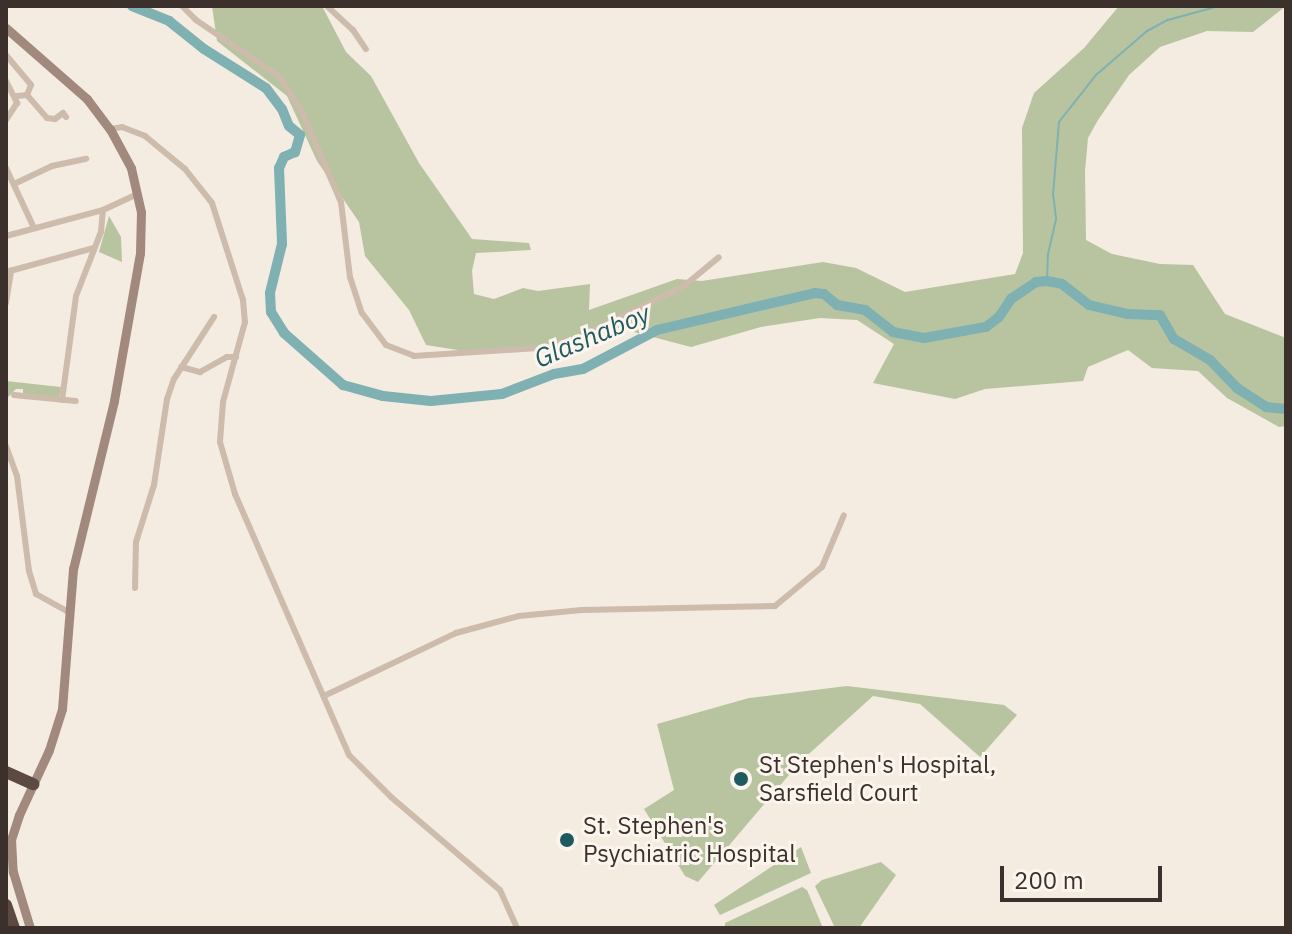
<!DOCTYPE html>
<html>
<head>
<meta charset="utf-8">
<style>
	body { margin:0 }
	#map { position:relative; width:1292px; height:934px; overflow:hidden; background:#f4ebe1; font-family:"IBM Plex Sans",sans-serif }
	div>[style] { position:absolute }
	[style*='--x'] { left:calc(var(--x)*1px); top:calc(var(--y)*1px); width:calc(var(--w)*1px); rotate:calc(var(--a)*1deg) }
	.green>* { inset:0; background:#b8c4a0 }
	.stream>* { height:2px; margin:-1px; padding:0 1px; transform-origin:1px; border-radius:1px; background:#7fb0b2 }
	.river>* { height:10px; margin:-5px; padding:0 5px; transform-origin:5px; border-radius:5px; background:#7fb0b2 }
	.street>* { height:6px; margin:-3px; padding:0 3px; transform-origin:3px; border-radius:3px; background:#cdbbac }
	.secondary>* { height:9px; margin:-4.5px; padding:0 4.5px; transform-origin:4.5px; border-radius:4.5px; background:#a18a7d }
	.highway>* { height:12px; margin:-6px; padding:0 6px; transform-origin:6px; border-radius:6px; background:#5c4a42 }
	.dots>* { width:22px; height:22px; translate:-50% -50%; box-sizing:border-box; border:4px solid #fbf5ee; border-radius:50% }
	span { translate:-50% -50%; white-space:nowrap; text-align:center; line-height:1.15; -webkit-text-stroke:6px #fbf5ee; paint-order:stroke }
	.poi-label { font-size:24px; color:#3b302b }
	.left { translate:0 -50%; text-align:left }
	.water-label { font-size:26px; color:#1f5a5e; font-style:italic }
	.frame { position:absolute; inset:0; border:8px solid #3b302b; pointer-events:none }
	.scale { position:absolute; left:1000px; top:866px; width:162px; height:36px; box-sizing:border-box; border:4px solid #3b302b; border-top:0; padding-left:10px; font-size:24px; line-height:28px; white-space:nowrap; color:#3b302b; -webkit-text-stroke:6px #fbf5ee; paint-order:stroke }
</style>
</head>
<body>
<div id="map">
	<div class="green">
		<div style="clip-path:polygon(212px 6px,322px 6px,346px 52px,371px 76px,419px 163px,472px 239px,529px 243px,531px 250px,476px 253px,472px 271px,474px 294px,494px 299px,523px 288px,538px 291px,590px 284px,589px 310px,677px 279px,702px 281px,823px 262px,856px 268px,905px 292px,1015px 274px,1023px 253px,1022px 128px,1034px 93px,1084px 48px,1119px 6px,1286px 6px,1253px 32px,1207px 31px,1160px 47px,1129px 75px,1098px 120px,1088px 138px,1085px 171px,1086px 240px,1112px 254px,1160px 264px,1193px 265px,1225px 314px,1286px 338px,1286px 426px,1279px 427px,1227px 398px,1198px 371px,1152px 368px,1128px 350px,1088px 367px,1083px 381px,985px 389px,955px 399px,873px 383px,894px 344px,857px 320px,820px 318px,761px 327px,691px 347px,611px 326px,565px 345px,530px 350px,464px 351px,426px 345px,409px 310px,365px 256px,359px 222px,317px 161px,287px 96px,217px 41px)"></div>
		<div style="clip-path:polygon(109px 216px,121px 237px,122px 262px,99px 252px)"></div>
		<div style="clip-path:polygon(6px 381px,61px 387px,59px 398px,23px 394px,23px 389px,16px 389px,6px 399px)"></div>
		<div style="clip-path:polygon(847px 686px,1004px 705px,1017px 715px,980px 757px,920px 704px,873px 696px,800px 762px,698px 882px,685px 876px,644px 809px,674px 790px,657px 724px,749px 698px)"></div>
		<div style="clip-path:polygon(801px 847px,811px 873px,720px 915px,714px 905px)"></div>
		<div style="clip-path:polygon(881px 862px,896px 875px,859px 928px,835px 928px,815px 886px,822px 880px)"></div>
		<div style="clip-path:polygon(802px 887px,807px 890px,823px 928px,725px 928px,725px 923px)"></div>
	</div>
	<div class="stream">
		<div style="--x:1047;--y:281;--w:27;--a:-88"></div>
		<div style="--x:1048;--y:254;--w:37;--a:-77"></div>
		<div style="--x:1056;--y:218;--w:23;--a:-97"></div>
		<div style="--x:1053;--y:195;--w:73;--a:-85.3"></div>
		<div style="--x:1059;--y:122;--w:60;--a:-51.8"></div>
		<div style="--x:1096;--y:75;--w:67;--a:-40.8"></div>
		<div style="--x:1147;--y:31;--w:24;--a:-28"></div>
		<div style="--x:1168;--y:20;--w:53;--a:-15.4"></div>
	</div>
	<div class="river">
		<div style="--x:132;--y:6;--w:40;--a:22"></div>
		<div style="--x:169;--y:21;--w:45;--a:38.7"></div>
		<div style="--x:204;--y:49;--w:73;--a:32.2"></div>
		<div style="--x:266;--y:88;--w:26;--a:53"></div>
		<div style="--x:282;--y:109;--w:18;--a:68"></div>
		<div style="--x:289;--y:126;--w:14;--a:39"></div>
		<div style="--x:300;--y:135;--w:18;--a:106"></div>
		<div style="--x:295;--y:152;--w:12;--a:156"></div>
		<div style="--x:284;--y:157;--w:12;--a:114"></div>
		<div style="--x:279;--y:168;--w:76;--a:87.7"></div>
		<div style="--x:282;--y:244;--w:50;--a:103.8"></div>
		<div style="--x:270;--y:293;--w:19;--a:87"></div>
		<div style="--x:271;--y:312;--w:25;--a:58"></div>
		<div style="--x:284;--y:333;--w:79;--a:41.4"></div>
		<div style="--x:343;--y:385;--w:41;--a:15.4"></div>
		<div style="--x:383;--y:396;--w:48;--a:5.9"></div>
		<div style="--x:431;--y:401;--w:71;--a:-5.6"></div>
		<div style="--x:502;--y:394;--w:56;--a:-21"></div>
		<div style="--x:554;--y:374;--w:29;--a:-10"></div>
		<div style="--x:583;--y:369;--w:84;--a:-27.8"></div>
		<div style="--x:657;--y:330;--w:162;--a:-13.2"></div>
		<div style="--x:815;--y:293;--w:9;--a:6"></div>
		<div style="--x:824;--y:294;--w:17;--a:40"></div>
		<div style="--x:837;--y:305;--w:28;--a:10"></div>
		<div style="--x:865;--y:310;--w:36;--a:38"></div>
		<div style="--x:893;--y:332;--w:32;--a:11"></div>
		<div style="--x:924;--y:338;--w:63;--a:-10.1"></div>
		<div style="--x:986;--y:327;--w:16;--a:-38"></div>
		<div style="--x:999;--y:317;--w:22;--a:-56"></div>
		<div style="--x:1011;--y:299;--w:30;--a:-34"></div>
		<div style="--x:1036;--y:282;--w:11;--a:-5"></div>
		<div style="--x:1047;--y:281;--w:15;--a:11"></div>
		<div style="--x:1062;--y:284;--w:34;--a:38"></div>
		<div style="--x:1089;--y:305;--w:39;--a:13"></div>
		<div style="--x:1127;--y:314;--w:33;--a:2"></div>
		<div style="--x:1160;--y:315;--w:28;--a:60"></div>
		<div style="--x:1174;--y:339;--w:42;--a:30.3"></div>
		<div style="--x:1210;--y:360;--w:39;--a:46"></div>
		<div style="--x:1237;--y:388;--w:35;--a:33"></div>
		<div style="--x:1266;--y:407;--w:20;--a:6"></div>
	</div>
	<div class="street">
		<div style="--x:182;--y:6;--w:20;--a:45"></div>
		<div style="--x:196;--y:20;--w:102;--a:34.2"></div>
		<div style="--x:280;--y:77;--w:41;--a:57.8"></div>
		<div style="--x:302;--y:112;--w:98;--a:66.6"></div>
		<div style="--x:341;--y:202;--w:76;--a:83.2"></div>
		<div style="--x:350;--y:277;--w:38;--a:72"></div>
		<div style="--x:362;--y:313;--w:40;--a:53"></div>
		<div style="--x:386;--y:345;--w:30;--a:21"></div>
		<div style="--x:414;--y:356;--w:124;--a:-3.7"></div>
		<div style="--x:538;--y:348;--w:37;--a:-13"></div>
		<div style="--x:574;--y:340;--w:123;--a:-26.1"></div>
		<div style="--x:684;--y:286;--w:45;--a:-39.6"></div>
		<div style="--x:327;--y:6;--w:35;--a:43"></div>
		<div style="--x:353;--y:30;--w:23;--a:56"></div>
		<div style="--x:6;--y:55;--w:39;--a:50"></div>
		<div style="--x:31;--y:85;--w:11;--a:112"></div>
		<div style="--x:27;--y:95;--w:10;--a:174"></div>
		<div style="--x:6;--y:81;--w:25;--a:63"></div>
		<div style="--x:17;--y:103;--w:20;--a:123"></div>
		<div style="--x:27;--y:95;--w:30;--a:49"></div>
		<div style="--x:47;--y:118;--w:8;--a:7"></div>
		<div style="--x:55;--y:119;--w:10;--a:-37"></div>
		<div style="--x:63;--y:113;--w:5;--a:53"></div>
		<div style="--x:110;--y:129;--w:12;--a:-9"></div>
		<div style="--x:122;--y:127;--w:25;--a:21"></div>
		<div style="--x:145;--y:136;--w:52;--a:39.5"></div>
		<div style="--x:185;--y:169;--w:43;--a:51.5"></div>
		<div style="--x:212;--y:203;--w:102;--a:72.3"></div>
		<div style="--x:243;--y:300;--w:22;--a:85"></div>
		<div style="--x:245;--y:322;--w:83;--a:105.4"></div>
		<div style="--x:223;--y:402;--w:40;--a:94.3"></div>
		<div style="--x:220;--y:442;--w:54;--a:73.9"></div>
		<div style="--x:235;--y:494;--w:285;--a:66.4"></div>
		<div style="--x:349;--y:755;--w:59;--a:45"></div>
		<div style="--x:391;--y:797;--w:143;--a:40.5"></div>
		<div style="--x:500;--y:890;--w:42;--a:65.9"></div>
		<div style="--x:6;--y:168;--w:66;--a:65"></div>
		<div style="--x:14;--y:184;--w:42;--a:-25.3"></div>
		<div style="--x:52;--y:166;--w:35;--a:-12"></div>
		<div style="--x:6;--y:236;--w:100;--a:-15"></div>
		<div style="--x:103;--y:210;--w:38;--a:-25"></div>
		<div style="--x:6;--y:272;--w:91;--a:-15.3"></div>
		<div style="--x:6;--y:303;--w:33;--a:-81"></div>
		<div style="--x:181;--y:367;--w:20;--a:15"></div>
		<div style="--x:200;--y:372;--w:31;--a:-29"></div>
		<div style="--x:227;--y:357;--w:9;--a:0"></div>
		<div style="--x:14;--y:395;--w:62;--a:5.5"></div>
		<div style="--x:62;--y:400;--w:105;--a:-82.3"></div>
		<div style="--x:76;--y:296;--w:69;--a:-68.7"></div>
		<div style="--x:101;--y:232;--w:22;--a:-85"></div>
		<div style="--x:6;--y:446;--w:32;--a:70"></div>
		<div style="--x:17;--y:476;--w:96;--a:82.8"></div>
		<div style="--x:29;--y:571;--w:24;--a:73"></div>
		<div style="--x:36;--y:594;--w:38;--a:29"></div>
		<div style="--x:135;--y:588;--w:46;--a:-88.8"></div>
		<div style="--x:136;--y:542;--w:60;--a:-72.5"></div>
		<div style="--x:154;--y:485;--w:87;--a:-81.4"></div>
		<div style="--x:167;--y:399;--w:21;--a:-71"></div>
		<div style="--x:174;--y:379;--w:74;--a:-57.2"></div>
		<div style="--x:324;--y:696;--w:146;--a:-25.5"></div>
		<div style="--x:456;--y:633;--w:65;--a:-15.1"></div>
		<div style="--x:519;--y:616;--w:63;--a:-5.4"></div>
		<div style="--x:582;--y:610;--w:193;--a:-1.2"></div>
		<div style="--x:775;--y:606;--w:61;--a:-39.7"></div>
		<div style="--x:822;--y:567;--w:56;--a:-67.1"></div>
	</div>
	<div class="secondary">
		<div style="--x:6;--y:28;--w:108;--a:41.2"></div>
		<div style="--x:87;--y:99;--w:38;--a:53"></div>
		<div style="--x:110;--y:129;--w:44;--a:61.7"></div>
		<div style="--x:131;--y:168;--w:45;--a:77.2"></div>
		<div style="--x:141;--y:212;--w:41;--a:91.4"></div>
		<div style="--x:140;--y:253;--w:150;--a:100"></div>
		<div style="--x:114;--y:401;--w:173;--a:103.7"></div>
		<div style="--x:73;--y:569;--w:140;--a:94.5"></div>
		<div style="--x:62;--y:709;--w:43;--a:107.6"></div>
		<div style="--x:49;--y:750;--w:72;--a:114.8"></div>
		<div style="--x:19;--y:815;--w:25;--a:108"></div>
		<div style="--x:11;--y:839;--w:33;--a:87"></div>
		<div style="--x:13;--y:872;--w:59;--a:73.1"></div>
	</div>
	<div class="highway">
		<div style="--x:6;--y:772;--w:30;--a:24"></div>
		<div style="--x:6;--y:905;--w:24;--a:71"></div>
	</div>
	<div class="dots">
		<div style="left:741px;top:779px;background:#1f5a5e"></div>
		<div style="left:567px;top:840px;background:#1f5a5e"></div>
	</div>
	<div class="poi-label">
		<span class="left" style="left:759px;top:779px">St Stephen's Hospital,<br>Sarsfield Court</span>
		<span class="left" style="left:583px;top:840px">St. Stephen's<br>Psychiatric Hospital</span>
	</div>
	<div class="water-label">
		<span style="left:592px;top:336px;rotate:-23deg">Glashaboy</span>
	</div>
	<div class="frame"></div>
	<div class="scale">200 m</div>
</div>
</body>
</html>
